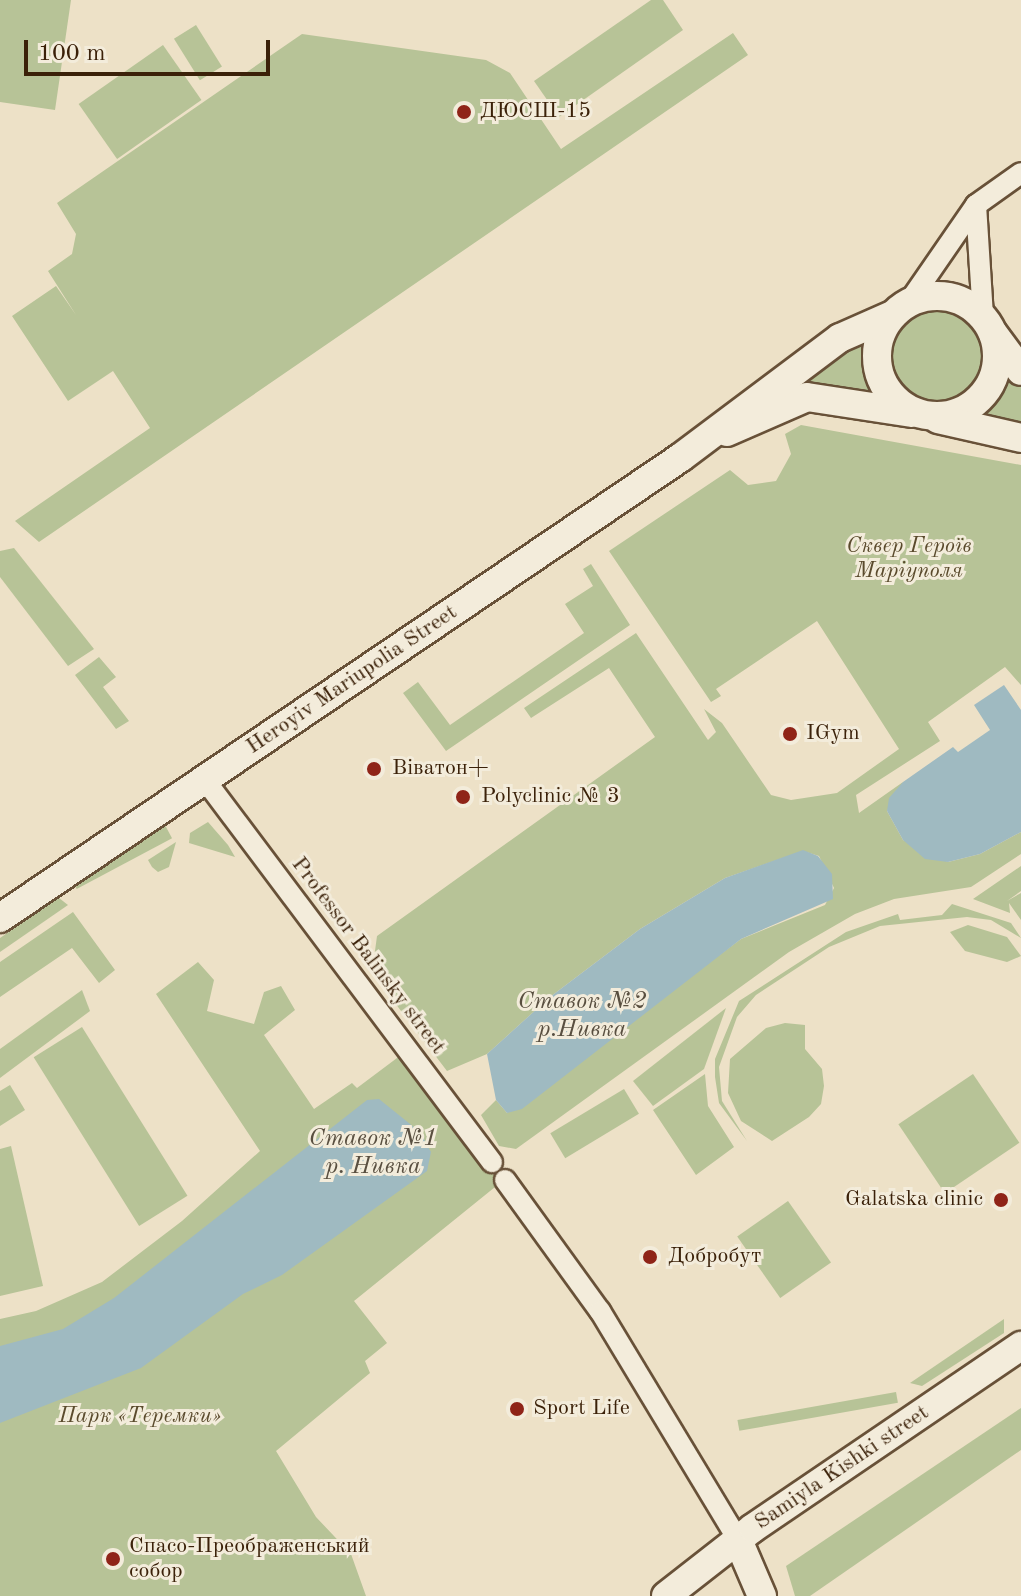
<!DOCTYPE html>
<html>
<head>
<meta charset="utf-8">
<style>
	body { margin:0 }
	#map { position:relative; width:1021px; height:1596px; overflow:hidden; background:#ede1c7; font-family:"Old Standard TT",serif }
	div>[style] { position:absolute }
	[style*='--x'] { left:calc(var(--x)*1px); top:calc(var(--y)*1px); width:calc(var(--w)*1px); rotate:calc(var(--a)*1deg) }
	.green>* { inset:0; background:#b7c397; transform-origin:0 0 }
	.round { border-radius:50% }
	.water>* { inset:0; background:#9fbac1 }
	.roads { filter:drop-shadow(2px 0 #685138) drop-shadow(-2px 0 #685138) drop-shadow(0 2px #685138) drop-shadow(0 -2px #685138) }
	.street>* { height:20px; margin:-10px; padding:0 10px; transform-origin:10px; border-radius:10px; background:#f3ecdb }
	.secondary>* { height:28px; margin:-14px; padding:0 14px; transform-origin:14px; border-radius:14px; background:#f3ecdb }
	.secondary>.ring { margin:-14px; padding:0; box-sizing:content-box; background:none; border:28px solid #f3ecdb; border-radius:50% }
	.dots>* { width:22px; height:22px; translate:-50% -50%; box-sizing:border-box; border:4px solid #f3ecdb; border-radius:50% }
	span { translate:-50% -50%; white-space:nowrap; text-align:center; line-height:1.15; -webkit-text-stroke:6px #f3ecdb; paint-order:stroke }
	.poi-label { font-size:22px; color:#3b2109 }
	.left { translate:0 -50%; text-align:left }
	.right { translate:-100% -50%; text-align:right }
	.park-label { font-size:22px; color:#5a4a2c; font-style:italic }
	.street-label { font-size:22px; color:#3b2109 }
	.water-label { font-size:24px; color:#594f40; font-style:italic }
	.scale { position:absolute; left:24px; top:40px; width:246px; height:36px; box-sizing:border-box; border:4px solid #3b2109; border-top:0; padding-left:10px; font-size:24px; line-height:28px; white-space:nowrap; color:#3b2109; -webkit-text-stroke:6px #f3ecdb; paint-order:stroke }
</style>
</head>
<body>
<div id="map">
	<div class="green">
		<div style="clip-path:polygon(0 0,71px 0,55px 110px,0 102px)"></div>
		<div style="clip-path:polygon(651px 0,663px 0,683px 30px,559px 117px,534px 81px)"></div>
		<div style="left:196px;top:25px;width:49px;height:26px;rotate:58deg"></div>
		<div style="clip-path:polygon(733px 33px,748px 55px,39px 542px,15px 521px,150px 428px,113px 371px,68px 401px,12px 316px,56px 286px,76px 315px,48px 271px,72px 254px,76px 234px,57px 203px,302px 34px,486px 60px,510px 73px,561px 149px)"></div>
		<div style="left:163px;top:45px;width:67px;height:103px;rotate:55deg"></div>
		<div class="round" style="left:889px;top:308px;width:98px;height:98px"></div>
		<div style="clip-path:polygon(862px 333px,861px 360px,873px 396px,785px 387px)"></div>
		<div style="clip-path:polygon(1010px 364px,1021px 380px,1021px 428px,974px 416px,989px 406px)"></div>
		<div style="clip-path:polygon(801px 425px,1021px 465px,1021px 685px,1005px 667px,928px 722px,940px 741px,856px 795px,859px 813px,903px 782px,887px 811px,903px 840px,948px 862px,980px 854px,1021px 832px,1021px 854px,971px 887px,894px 899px,855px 914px,789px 952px,516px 1149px,499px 1146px,481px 1115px,496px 1100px,507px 1113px,741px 939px,825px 905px,834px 888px,819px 856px,803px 851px,725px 878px,640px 929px,550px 997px,487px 1054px,447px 1071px,372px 973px,377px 936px,655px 737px,609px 668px,531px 718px,524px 708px,636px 633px,708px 740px,716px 732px,704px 709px,722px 723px,771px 795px,791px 800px,837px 793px,899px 749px,817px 621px,716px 689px,721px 696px,711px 702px,609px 551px,730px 470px,748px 485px,776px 481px,791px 454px,785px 434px)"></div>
		<div style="clip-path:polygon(14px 548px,94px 649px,68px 666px,0 577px,0 551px)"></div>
		<div style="clip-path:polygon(591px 564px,630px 625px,446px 751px,403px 693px,418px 682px,450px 725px,584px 633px,565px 604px,593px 586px,583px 569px)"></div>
		<div style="clip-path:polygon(99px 657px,116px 677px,103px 687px,129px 721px,116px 729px,75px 675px)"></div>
		<div style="clip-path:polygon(208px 822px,228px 845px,235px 857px,189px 843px,190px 833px)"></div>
		<div style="left:165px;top:825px;width:15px;height:108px;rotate:62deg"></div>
		<div style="clip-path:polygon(176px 842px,169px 867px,158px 872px,152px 867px,148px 860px)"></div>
		<div style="clip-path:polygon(1021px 866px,1021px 891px,1007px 901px,1021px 893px,1021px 920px,1009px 903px,1010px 913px,973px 899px)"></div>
		<div style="clip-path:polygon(59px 898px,68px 905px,0 952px,0 938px)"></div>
		<div style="clip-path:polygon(952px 904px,1011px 923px,1021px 938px,991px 920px,967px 917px,880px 926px,829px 947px,756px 995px,737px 1017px,719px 1067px,722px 1101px,747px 1141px,719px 1103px,715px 1077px,715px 1059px,739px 1001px,846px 932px,898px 914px,900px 920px,942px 915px)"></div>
		<div style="clip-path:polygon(73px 912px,115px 970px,99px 983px,72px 948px,0 997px,0 962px)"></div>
		<div style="clip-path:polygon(968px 925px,1007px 937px,1021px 956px,1007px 962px,965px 951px,950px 932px)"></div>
		<div style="clip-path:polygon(198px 962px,214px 980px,207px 1011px,254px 1024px,264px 992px,281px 986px,295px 1010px,264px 1035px,314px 1109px,352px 1083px,357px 1088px,405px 1052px,500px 1183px,354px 1301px,387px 1343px,365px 1361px,370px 1373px,276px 1451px,316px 1517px,351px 1554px,366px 1596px,0 1596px,0 1319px,36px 1311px,102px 1282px,182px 1221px,260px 1151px,156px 994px)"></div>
		<div style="clip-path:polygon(82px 990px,90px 1011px,0 1078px,0 1049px)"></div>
		<div style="clip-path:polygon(726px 1008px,704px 1069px,653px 1106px,633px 1081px)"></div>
		<div style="clip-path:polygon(785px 1023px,805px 1025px,805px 1049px,822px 1069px,824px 1086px,821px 1104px,809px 1117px,772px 1141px,741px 1121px,728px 1093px,730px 1059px,766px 1028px)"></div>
		<div style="left:82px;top:1027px;width:199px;height:57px;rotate:58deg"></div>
		<div style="clip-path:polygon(705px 1074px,708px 1106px,734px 1147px,696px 1175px,653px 1110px)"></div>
		<div style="left:973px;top:1074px;width:83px;height:90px;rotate:56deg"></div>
		<div style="clip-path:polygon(10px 1085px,25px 1110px,0 1126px,0 1091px)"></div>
		<div style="left:624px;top:1089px;width:29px;height:86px;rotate:59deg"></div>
		<div style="clip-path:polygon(11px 1146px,43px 1286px,0 1296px,0 1149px)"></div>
		<div style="left:788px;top:1201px;width:75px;height:62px;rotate:55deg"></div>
		<div style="clip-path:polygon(1004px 1319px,1004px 1333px,922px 1386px,910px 1383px)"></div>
		<div style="left:896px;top:1392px;width:11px;height:161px;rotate:80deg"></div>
		<div style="clip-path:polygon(1021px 1408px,1021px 1450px,810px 1596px,795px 1596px,786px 1566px)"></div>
	</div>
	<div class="water">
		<div style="clip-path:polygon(1004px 685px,1021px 710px,1021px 832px,980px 854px,948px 862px,925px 859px,903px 840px,887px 811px,889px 798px,903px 782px,953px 747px,958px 752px,990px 730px,974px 705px)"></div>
		<div style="clip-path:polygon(803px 850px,818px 856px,832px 874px,833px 899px,741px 939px,522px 1109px,507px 1113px,496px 1100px,487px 1054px,550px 997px,640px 929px,725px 878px)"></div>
		<div style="clip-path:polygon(379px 1099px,420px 1132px,431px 1152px,427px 1171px,282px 1275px,243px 1294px,141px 1368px,0 1423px,0 1346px,63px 1329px,114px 1298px,367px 1100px)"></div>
	</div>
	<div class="roads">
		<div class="street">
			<div style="--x:976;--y:205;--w:112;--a:86.4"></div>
			<div style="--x:909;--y:302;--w:118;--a:-55.4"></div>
			<div style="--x:976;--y:205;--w:55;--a:-35.4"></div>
			<div style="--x:205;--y:780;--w:478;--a:53.1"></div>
			<div style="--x:505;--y:1180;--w:162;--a:54.1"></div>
			<div style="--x:600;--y:1311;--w:267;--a:58.9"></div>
		</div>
		<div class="secondary">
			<div class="ring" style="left:877px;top:296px;width:92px;height:92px"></div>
			<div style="--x:993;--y:333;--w:47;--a:53.6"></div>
			<div style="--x:938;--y:419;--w:85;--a:12.9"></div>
			<div style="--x:727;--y:432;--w:87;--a:-23.6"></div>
			<div style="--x:807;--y:397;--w:106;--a:8.7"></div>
			<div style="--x:0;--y:918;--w:821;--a:-34.08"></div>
			<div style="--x:680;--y:458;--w:200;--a:-36.9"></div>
			<div style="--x:840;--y:338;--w:55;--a:-23.7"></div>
			<div style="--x:738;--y:1540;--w:61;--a:66.8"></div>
			<div style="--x:666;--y:1596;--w:110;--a:-38"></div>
			<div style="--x:753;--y:1528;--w:324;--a:-34.2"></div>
		</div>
	</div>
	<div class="dots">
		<div style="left:464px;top:112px;background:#8f2418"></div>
		<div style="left:790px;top:734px;background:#8f2418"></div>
		<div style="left:374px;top:769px;background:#8f2418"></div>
		<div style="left:463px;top:797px;background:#8f2418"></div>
		<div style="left:1001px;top:1200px;background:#8f2418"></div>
		<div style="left:650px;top:1257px;background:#8f2418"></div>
		<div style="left:517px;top:1409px;background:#8f2418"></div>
		<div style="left:113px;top:1559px;background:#8f2418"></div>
	</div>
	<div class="poi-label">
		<span class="left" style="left:480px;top:112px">ДЮСШ-15</span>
		<span class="left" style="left:806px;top:734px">IGym</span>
		<span class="left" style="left:392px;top:769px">Віватон+</span>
		<span class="left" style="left:481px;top:797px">Polyclinic № 3</span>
		<span class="right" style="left:983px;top:1200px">Galatska clinic</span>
		<span class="left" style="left:668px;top:1257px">Добробут</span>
		<span class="left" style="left:533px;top:1409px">Sport Life</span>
		<span class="left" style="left:129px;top:1559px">Спасо-Преображенський<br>собор</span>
	</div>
	<div class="park-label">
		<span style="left:909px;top:559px">Сквер Героїв<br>Маріуполя</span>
		<span style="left:140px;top:1417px">Парк «Теремки»</span>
	</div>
	<div class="street-label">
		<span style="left:352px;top:680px;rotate:-34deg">Heroyiv Mariupolia Street</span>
		<span style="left:368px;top:956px;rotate:53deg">Professor Balinsky street</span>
		<span style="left:842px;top:1468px;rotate:-34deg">Samiyla Kishki street</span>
	</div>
	<div class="water-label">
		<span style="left:582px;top:1017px">Ставок №2<br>р.Нивка</span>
		<span style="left:373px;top:1154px">Ставок №1<br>р. Нивка</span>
	</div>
	<div class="scale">100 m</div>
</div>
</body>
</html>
